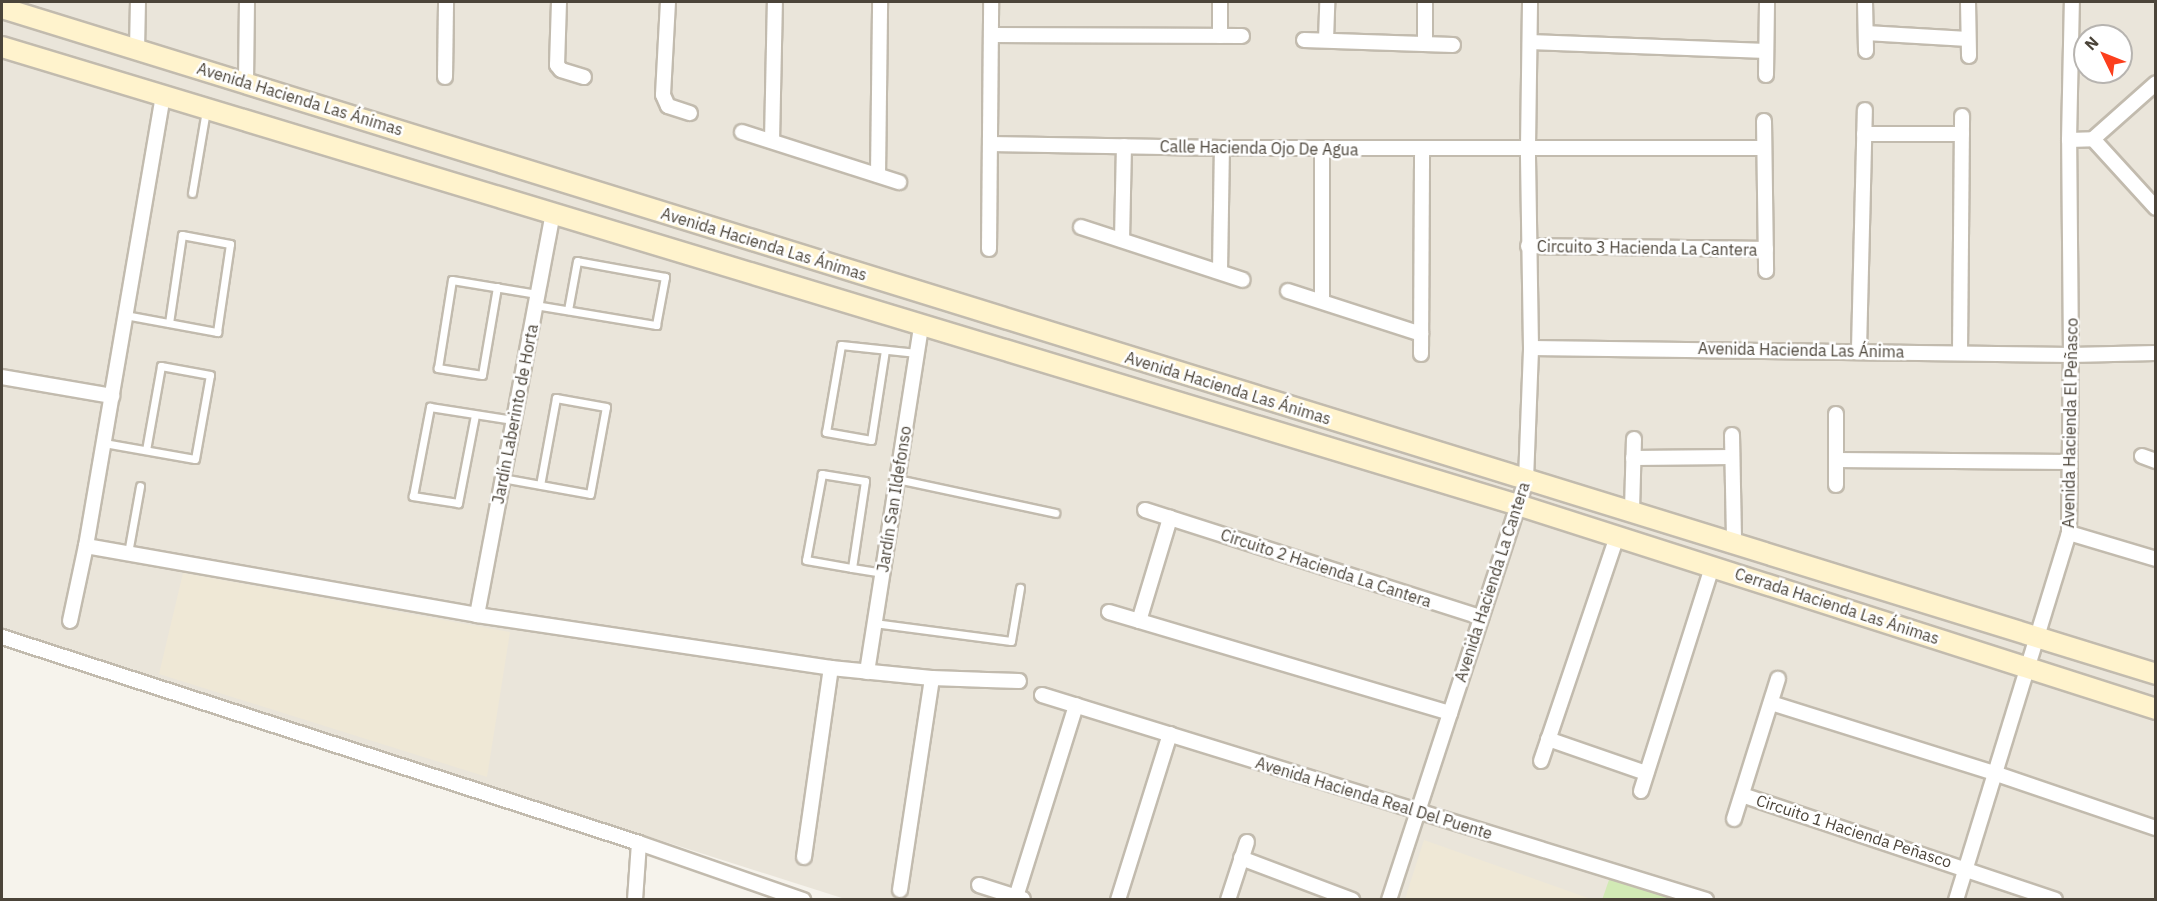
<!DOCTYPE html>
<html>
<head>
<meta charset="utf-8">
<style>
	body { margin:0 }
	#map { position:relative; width:2157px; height:901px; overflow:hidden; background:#f6f3ec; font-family:"IBM Plex Sans",sans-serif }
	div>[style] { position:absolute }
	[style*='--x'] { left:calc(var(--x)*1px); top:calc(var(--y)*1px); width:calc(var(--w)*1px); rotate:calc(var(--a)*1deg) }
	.residential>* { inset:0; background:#eae5da }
	.education>* { inset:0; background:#efe8d6 }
	.green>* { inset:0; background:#d2eab5 }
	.roads { filter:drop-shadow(2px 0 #c2bbae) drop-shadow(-2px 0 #c2bbae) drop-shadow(0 2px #c2bbae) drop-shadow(0 -2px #c2bbae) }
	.lane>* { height:7px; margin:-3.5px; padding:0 3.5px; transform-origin:3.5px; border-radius:3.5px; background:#fff }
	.street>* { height:14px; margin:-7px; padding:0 7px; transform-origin:7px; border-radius:7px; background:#fff }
	.secondary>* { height:20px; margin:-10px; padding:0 10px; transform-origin:10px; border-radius:10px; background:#fff3cd }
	span { translate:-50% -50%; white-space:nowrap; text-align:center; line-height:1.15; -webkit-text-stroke:5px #fff; paint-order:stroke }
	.street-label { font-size:16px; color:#4b4439 }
	.frame { position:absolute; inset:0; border:3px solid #4b4439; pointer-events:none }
	.north { position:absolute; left:2073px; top:24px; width:60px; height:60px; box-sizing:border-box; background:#fff; border:2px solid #b7b4b0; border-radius:50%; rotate:313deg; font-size:16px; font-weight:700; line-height:24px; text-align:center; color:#4b4439 }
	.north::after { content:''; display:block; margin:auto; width:21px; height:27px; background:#fc3f1d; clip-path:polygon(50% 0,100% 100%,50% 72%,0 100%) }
</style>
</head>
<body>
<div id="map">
	<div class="residential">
		<div style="clip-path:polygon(evenodd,2px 2px,2155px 2px,2155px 899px,845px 899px,2px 631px,2px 2px,2085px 36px,2121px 36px,2121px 72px,2085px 72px,2085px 36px)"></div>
	</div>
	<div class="education">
		<div style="clip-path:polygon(183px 573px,510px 632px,487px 777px,159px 674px)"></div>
		<div style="clip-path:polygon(1424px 840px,1591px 899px,1405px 899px)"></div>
	</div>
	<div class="green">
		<div style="clip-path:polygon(1610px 877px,1685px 900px,1602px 900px)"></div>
	</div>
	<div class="roads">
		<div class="lane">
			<div style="--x:192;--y:193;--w:84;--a:-80.4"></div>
			<div style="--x:497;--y:287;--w:89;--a:99.7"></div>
			<div style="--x:482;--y:375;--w:45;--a:-171"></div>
			<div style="--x:438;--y:368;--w:89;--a:-81"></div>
			<div style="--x:452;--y:280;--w:86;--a:9.4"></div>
			<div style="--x:535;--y:305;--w:123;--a:9.4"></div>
			<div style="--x:656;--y:325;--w:49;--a:-79.4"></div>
			<div style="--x:665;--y:277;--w:89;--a:-169.7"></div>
			<div style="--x:577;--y:261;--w:50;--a:100.4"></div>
			<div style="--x:125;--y:315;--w:94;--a:10.5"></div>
			<div style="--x:217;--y:332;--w:89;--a:-81.6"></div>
			<div style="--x:230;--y:244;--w:49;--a:-169.4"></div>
			<div style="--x:182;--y:235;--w:89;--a:98.4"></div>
			<div style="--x:885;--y:350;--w:91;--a:98.8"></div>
			<div style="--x:871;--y:440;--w:46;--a:-169.9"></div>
			<div style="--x:826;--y:432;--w:88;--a:-80.2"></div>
			<div style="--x:841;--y:345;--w:76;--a:6"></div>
			<div style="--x:475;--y:415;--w:90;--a:100.9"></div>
			<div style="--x:458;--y:503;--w:46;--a:-171.2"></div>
			<div style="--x:413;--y:496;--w:91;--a:-79.2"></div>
			<div style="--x:430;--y:407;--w:84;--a:8.9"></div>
			<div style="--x:104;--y:443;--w:92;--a:10"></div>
			<div style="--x:195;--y:459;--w:85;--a:-79.9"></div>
			<div style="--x:210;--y:375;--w:50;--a:-169.6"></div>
			<div style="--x:161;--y:366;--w:85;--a:100.1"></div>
			<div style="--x:502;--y:478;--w:89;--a:10.3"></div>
			<div style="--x:590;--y:494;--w:88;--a:-79.6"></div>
			<div style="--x:606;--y:407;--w:51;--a:-169.8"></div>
			<div style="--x:556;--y:398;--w:88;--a:100.4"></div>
			<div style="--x:897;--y:479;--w:162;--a:12.1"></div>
			<div style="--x:128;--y:553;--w:68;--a:-79.8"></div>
			<div style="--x:852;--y:568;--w:88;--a:-81.5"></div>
			<div style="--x:865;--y:481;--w:44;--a:-170.8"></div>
			<div style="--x:822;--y:474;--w:87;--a:100.5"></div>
			<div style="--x:806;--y:560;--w:47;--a:9.9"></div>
			<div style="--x:852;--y:568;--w:30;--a:9"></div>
			<div style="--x:874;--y:623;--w:138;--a:7.5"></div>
			<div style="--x:1011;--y:641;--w:54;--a:-80.4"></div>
		</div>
		<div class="street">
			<div style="--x:559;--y:2;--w:63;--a:91.8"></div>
			<div style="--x:557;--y:65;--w:6;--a:51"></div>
			<div style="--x:561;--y:70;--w:24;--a:17"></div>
			<div style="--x:668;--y:2;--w:93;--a:93.1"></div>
			<div style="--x:663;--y:95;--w:12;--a:66"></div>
			<div style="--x:668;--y:106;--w:23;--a:18"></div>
			<div style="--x:1425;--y:2;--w:42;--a:90"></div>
			<div style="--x:1865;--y:2;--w:49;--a:88.8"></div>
			<div style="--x:1968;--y:2;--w:54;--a:88.9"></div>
			<div style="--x:1866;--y:33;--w:102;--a:3.4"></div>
			<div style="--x:991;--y:35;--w:251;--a:0.2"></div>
			<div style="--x:1220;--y:36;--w:34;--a:-90"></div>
			<div style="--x:1304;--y:40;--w:149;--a:1.9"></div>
			<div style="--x:1326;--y:40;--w:38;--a:-88"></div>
			<div style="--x:1530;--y:42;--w:236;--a:2.2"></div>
			<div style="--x:137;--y:49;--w:47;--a:-88.8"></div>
			<div style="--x:1766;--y:75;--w:73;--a:-89.2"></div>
			<div style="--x:445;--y:77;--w:75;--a:-89.2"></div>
			<div style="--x:246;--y:82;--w:80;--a:-89.3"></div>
			<div style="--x:1764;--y:121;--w:150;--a:89.2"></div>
			<div style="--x:742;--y:132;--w:165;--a:17.7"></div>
			<div style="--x:1864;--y:134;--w:98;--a:0"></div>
			<div style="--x:2093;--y:139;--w:93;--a:47.6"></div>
			<div style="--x:2069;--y:140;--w:24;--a:-2"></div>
			<div style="--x:2093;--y:139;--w:84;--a:-41.6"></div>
			<div style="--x:772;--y:141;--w:139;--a:-88.8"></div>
			<div style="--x:990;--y:144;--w:232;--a:1"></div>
			<div style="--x:1222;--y:148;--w:542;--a:0"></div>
			<div style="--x:1322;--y:149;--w:152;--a:90"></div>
			<div style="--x:878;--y:175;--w:173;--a:-89.3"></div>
			<div style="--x:1081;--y:227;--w:170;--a:18.1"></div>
			<div style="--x:1122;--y:240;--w:94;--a:-88.8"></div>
			<div style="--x:1528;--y:246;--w:238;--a:0.7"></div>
			<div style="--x:989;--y:249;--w:247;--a:-89.5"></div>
			<div style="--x:1220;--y:271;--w:123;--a:-89.1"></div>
			<div style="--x:1288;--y:291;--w:140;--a:17.9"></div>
			<div style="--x:1531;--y:348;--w:540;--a:0.74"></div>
			<div style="--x:2071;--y:355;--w:85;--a:-1.3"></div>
			<div style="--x:1859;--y:350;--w:240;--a:-88.6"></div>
			<div style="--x:1960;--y:353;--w:237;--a:-89.5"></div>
			<div style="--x:1421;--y:354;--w:205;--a:-89.7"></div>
			<div style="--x:2;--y:377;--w:112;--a:9.8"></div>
			<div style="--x:1836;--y:414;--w:71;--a:90"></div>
			<div style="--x:1732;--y:435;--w:108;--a:88.9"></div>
			<div style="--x:2142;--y:456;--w:15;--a:20"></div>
			<div style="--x:1633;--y:458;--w:99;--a:-0.6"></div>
			<div style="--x:1836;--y:460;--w:234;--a:0.5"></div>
			<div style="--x:1145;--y:510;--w:353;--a:17.7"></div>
			<div style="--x:1632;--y:510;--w:71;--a:-88.4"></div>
			<div style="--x:2069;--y:533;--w:91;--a:16.6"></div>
			<div style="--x:86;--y:546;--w:397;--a:10"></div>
			<div style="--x:477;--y:615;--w:358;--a:8.5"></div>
			<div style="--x:831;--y:668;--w:101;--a:5.7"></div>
			<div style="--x:932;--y:678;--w:87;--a:2"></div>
			<div style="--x:1109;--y:612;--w:356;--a:16.5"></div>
			<div style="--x:477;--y:615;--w:410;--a:-79.3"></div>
			<div style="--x:70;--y:621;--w:77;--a:-78"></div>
			<div style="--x:86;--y:546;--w:456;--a:-80.3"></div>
			<div style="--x:1139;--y:621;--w:108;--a:-73.2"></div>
			<div style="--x:2;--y:637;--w:669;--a:17.92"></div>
			<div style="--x:639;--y:843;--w:174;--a:19.2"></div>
			<div style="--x:867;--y:672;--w:349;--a:-81.1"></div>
			<div style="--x:1042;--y:695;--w:695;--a:17.16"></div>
			<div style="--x:1771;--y:703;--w:234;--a:17.4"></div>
			<div style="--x:1994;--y:773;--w:171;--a:18.8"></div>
			<div style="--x:1548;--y:739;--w:104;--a:19.1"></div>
			<div style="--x:1541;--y:761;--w:237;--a:-71.3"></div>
			<div style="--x:1641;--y:791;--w:235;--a:-72.4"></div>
			<div style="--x:1742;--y:795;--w:330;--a:18.5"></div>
			<div style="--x:1734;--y:819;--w:147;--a:-72.6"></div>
			<div style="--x:804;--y:857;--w:191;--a:-81.9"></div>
			<div style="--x:1241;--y:858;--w:119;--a:20.7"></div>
			<div style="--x:979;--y:885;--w:46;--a:17.7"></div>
			<div style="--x:900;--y:890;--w:214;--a:-81.4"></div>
			<div style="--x:1016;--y:897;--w:201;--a:-72.6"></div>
			<div style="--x:635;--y:900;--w:57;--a:-86"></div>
			<div style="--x:1118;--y:900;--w:174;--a:-72.6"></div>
			<div style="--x:1228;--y:900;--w:61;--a:-71.9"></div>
			<div style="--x:1389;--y:900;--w:442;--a:-71.9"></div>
			<div style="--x:1526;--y:480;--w:132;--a:-87.8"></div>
			<div style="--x:1531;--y:348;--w:201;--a:-90.9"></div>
			<div style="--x:1528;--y:147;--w:145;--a:-89.2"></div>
			<div style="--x:1956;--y:900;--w:384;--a:-72.9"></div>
			<div style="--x:2069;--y:533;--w:178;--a:-89.4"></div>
			<div style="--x:2071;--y:355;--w:215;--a:-90.5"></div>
			<div style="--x:2069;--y:140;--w:138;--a:-88.8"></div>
		</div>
		<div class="secondary">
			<div style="--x:2;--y:8;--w:2255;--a:17.18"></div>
			<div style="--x:2;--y:47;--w:1584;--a:16.81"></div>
			<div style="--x:1518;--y:505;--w:670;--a:17.73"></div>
		</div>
	</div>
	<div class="street-label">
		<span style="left:300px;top:99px;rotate:17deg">Avenida Hacienda Las Ánimas</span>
		<span style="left:1259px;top:148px;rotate:1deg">Calle Hacienda Ojo De Agua</span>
		<span style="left:764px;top:244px;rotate:17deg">Avenida Hacienda Las Ánimas</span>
		<span style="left:1647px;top:248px;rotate:1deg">Circuito 3 Hacienda La Cantera</span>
		<span style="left:1801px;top:350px;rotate:1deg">Avenida Hacienda Las Ánima</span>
		<span style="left:1228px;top:388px;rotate:17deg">Avenida Hacienda Las Ánimas</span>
		<span style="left:515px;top:414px;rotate:-79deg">Jardín Laberinto de Horta</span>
		<span style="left:2070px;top:423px;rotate:-89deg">Avenida Hacienda El Peñasco</span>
		<span style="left:894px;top:499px;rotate:-81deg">Jardín San Ildefonso</span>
		<span style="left:1326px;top:568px;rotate:18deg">Circuito 2 Hacienda La Cantera</span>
		<span style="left:1492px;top:582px;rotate:-72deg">Avenida Hacienda La Cantera</span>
		<span style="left:1837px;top:606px;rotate:18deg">Cerrada Hacienda Las Ánimas</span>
		<span style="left:1374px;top:798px;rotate:17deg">Avenida Hacienda Real Del Puente</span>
		<span style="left:1854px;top:831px;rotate:18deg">Circuito 1 Hacienda Peñasco</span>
	</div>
	<div class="frame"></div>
	<div class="north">N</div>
</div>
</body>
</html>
